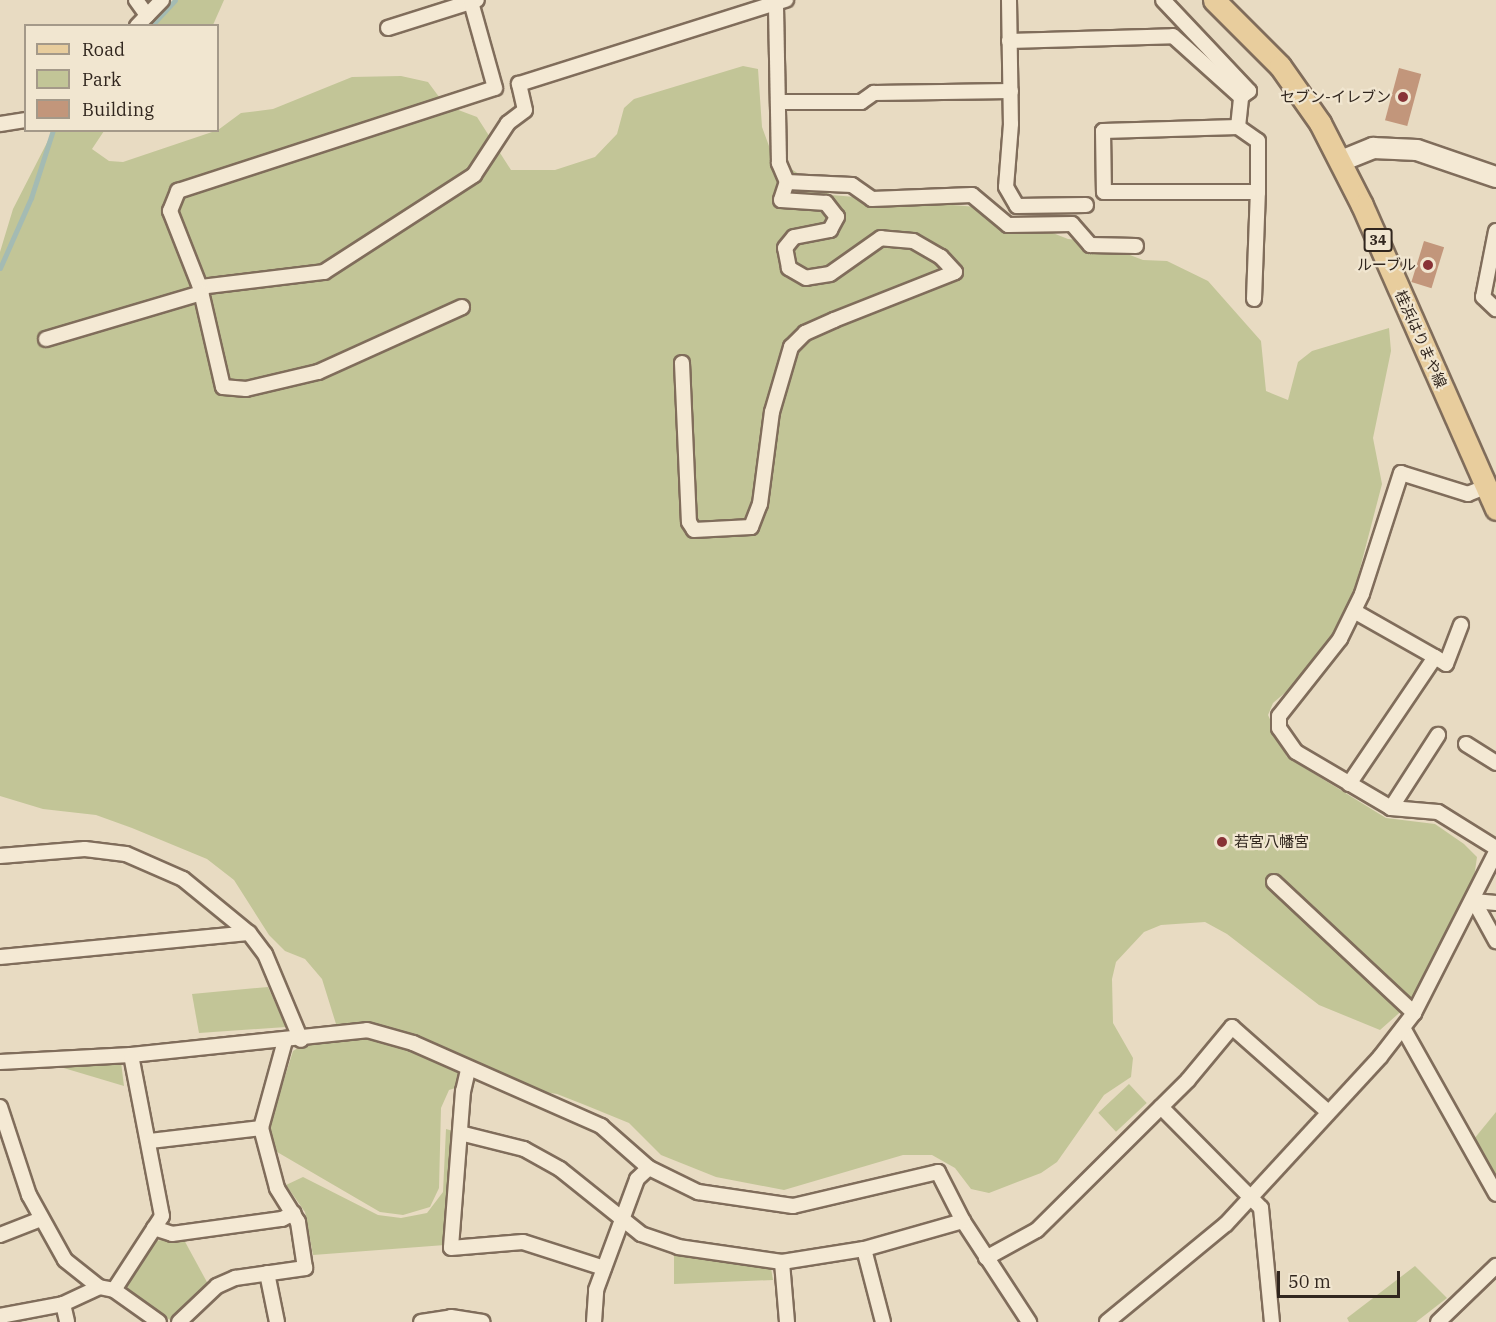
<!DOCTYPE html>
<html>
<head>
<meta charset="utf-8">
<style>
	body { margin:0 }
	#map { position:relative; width:1496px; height:1322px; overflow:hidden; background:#e8dbc2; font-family:"IBM Plex Serif","Noto Sans JP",serif }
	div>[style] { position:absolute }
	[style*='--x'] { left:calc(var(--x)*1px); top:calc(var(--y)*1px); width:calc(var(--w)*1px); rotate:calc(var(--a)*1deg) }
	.green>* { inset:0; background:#c2c597; transform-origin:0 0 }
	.stream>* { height:5px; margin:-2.5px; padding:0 2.5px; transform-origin:2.5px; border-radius:2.5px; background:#a4bbb3 }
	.building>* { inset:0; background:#c2967b; transform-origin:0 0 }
	.roads { filter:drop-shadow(2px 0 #806d5b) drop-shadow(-2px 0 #806d5b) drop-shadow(0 2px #806d5b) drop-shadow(0 -2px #806d5b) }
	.street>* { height:14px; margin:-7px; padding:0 7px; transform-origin:7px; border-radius:7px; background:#f4e9d4 }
	.secondary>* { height:20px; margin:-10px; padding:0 10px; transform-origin:10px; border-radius:10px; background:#f4e9d4 }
	.primary>* { height:21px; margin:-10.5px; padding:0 10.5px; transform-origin:10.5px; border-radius:10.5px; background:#e8cd9d }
	.dots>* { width:16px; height:16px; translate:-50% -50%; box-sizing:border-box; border:3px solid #f1e6d0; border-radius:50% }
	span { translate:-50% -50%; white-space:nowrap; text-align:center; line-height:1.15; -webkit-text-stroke:4.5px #f1e6d0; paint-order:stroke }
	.shield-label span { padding:2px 4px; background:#f1e6d0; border:2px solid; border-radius:4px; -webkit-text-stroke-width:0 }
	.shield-label { font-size:14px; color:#31261e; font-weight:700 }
	.poi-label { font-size:15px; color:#31261e }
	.right { translate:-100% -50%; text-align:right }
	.left { translate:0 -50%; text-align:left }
	.street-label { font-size:15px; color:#31261e }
	.legend { position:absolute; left:24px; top:24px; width:195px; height:108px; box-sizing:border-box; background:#f1e6d0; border:2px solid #a49989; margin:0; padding:8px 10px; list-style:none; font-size:18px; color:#31261e }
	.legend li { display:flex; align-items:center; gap:12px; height:30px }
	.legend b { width:30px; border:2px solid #a49989 }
	.scale { position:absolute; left:1277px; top:1271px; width:123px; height:27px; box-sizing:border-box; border:3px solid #31261e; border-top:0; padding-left:8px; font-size:18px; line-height:21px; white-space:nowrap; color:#31261e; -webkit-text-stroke:4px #f1e6d0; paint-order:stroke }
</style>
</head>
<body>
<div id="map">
	<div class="green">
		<div style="clip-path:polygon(176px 0,224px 0,213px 25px,155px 25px)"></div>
		<div style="clip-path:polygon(743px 66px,758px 69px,762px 127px,773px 157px,831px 195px,989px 208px,1068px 239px,1096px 242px,1143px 260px,1167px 261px,1208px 281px,1261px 341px,1266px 391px,1288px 400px,1298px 362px,1312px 351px,1389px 328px,1391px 351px,1373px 438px,1382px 484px,1351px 603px,1321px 662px,1273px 703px,1268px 715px,1287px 757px,1386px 818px,1435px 824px,1464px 844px,1477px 857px,1474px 878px,1442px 951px,1406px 1007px,1380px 1030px,1319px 1005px,1227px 934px,1205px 922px,1161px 925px,1144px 932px,1116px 962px,1112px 979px,1113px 1023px,1133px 1058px,1131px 1077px,1104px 1095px,1057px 1162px,1041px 1173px,989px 1193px,971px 1189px,955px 1168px,932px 1155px,903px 1155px,784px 1190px,716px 1177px,661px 1155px,629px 1123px,585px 1105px,557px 1094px,477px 1081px,449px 1090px,441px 1108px,439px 1188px,430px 1207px,403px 1215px,380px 1212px,272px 1149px,268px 1130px,293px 1051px,336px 1024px,322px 979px,305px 959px,285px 951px,269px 935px,234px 880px,207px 859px,132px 828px,96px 815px,43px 809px,0 796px,0 252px,13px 209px,53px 131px,104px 131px,92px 149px,109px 161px,123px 162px,218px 130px,241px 113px,273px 109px,352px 77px,401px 76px,428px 82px,445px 105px,477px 117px,511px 170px,555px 170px,595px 157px,617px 134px,624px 108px,634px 99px)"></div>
		<div style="clip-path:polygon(268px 987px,286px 1027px,199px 1033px,192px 994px)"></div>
		<div style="clip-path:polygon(121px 1062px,124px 1086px,57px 1066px)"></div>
		<div style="left:1129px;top:1084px;width:26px;height:42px;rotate:47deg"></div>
		<div style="clip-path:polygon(1496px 1112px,1496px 1179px,1474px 1139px)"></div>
		<div style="clip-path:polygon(446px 1129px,460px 1133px,445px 1245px,313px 1255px,305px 1212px,286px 1185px,303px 1177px,378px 1215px,401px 1218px,427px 1213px,443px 1192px)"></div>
		<div style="clip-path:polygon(183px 1238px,208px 1284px,173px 1322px,123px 1288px,153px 1241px)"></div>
		<div style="clip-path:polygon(674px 1255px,771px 1268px,773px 1280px,674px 1284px)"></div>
		<div style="clip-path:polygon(1415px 1266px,1447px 1298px,1416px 1322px,1349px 1322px,1347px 1318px)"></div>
	</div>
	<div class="stream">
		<div style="--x:151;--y:26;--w:35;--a:-47"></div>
		<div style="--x:0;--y:268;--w:77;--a:-66.1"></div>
		<div style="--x:31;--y:198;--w:71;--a:-72.1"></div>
	</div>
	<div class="building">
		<div style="left:1399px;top:68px;width:23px;height:54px;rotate:15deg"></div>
		<div style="left:1424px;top:241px;width:21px;height:43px;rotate:17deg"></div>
	</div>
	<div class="roads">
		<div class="street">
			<div style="--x:136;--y:0;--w:19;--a:54"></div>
			<div style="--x:1009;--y:0;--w:124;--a:89.1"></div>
			<div style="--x:1011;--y:124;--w:63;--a:94.5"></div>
			<div style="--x:1006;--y:187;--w:22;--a:60"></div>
			<div style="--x:1017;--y:206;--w:69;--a:-0.8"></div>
			<div style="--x:137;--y:26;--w:36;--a:-46"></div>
			<div style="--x:388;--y:28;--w:93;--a:-17.5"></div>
			<div style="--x:1009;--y:41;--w:164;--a:-1.7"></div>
			<div style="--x:1173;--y:36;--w:91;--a:41.9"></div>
			<div style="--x:1241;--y:97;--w:10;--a:-37"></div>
			<div style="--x:1249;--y:91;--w:125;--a:-133.4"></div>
			<div style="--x:778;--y:102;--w:83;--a:0"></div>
			<div style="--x:861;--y:102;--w:16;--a:-35"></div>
			<div style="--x:874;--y:93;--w:137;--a:-0.8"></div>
			<div style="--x:0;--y:124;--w:26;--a:-9"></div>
			<div style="--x:1238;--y:127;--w:30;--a:-84"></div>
			<div style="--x:787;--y:182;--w:65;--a:2.6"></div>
			<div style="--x:852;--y:185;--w:24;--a:35"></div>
			<div style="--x:872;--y:199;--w:100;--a:-2.3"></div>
			<div style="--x:972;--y:195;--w:47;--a:39.8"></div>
			<div style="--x:1008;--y:225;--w:64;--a:-0.9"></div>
			<div style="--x:1072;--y:224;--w:28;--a:49"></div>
			<div style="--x:1090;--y:245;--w:46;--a:1.2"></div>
			<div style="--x:1496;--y:231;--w:67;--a:101.1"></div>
			<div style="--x:1483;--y:297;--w:18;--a:43"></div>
			<div style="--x:200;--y:287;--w:125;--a:-6.9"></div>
			<div style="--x:324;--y:272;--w:179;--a:-32.9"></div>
			<div style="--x:474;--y:175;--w:62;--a:-56.8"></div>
			<div style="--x:508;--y:123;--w:21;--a:-37"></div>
			<div style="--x:525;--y:110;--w:27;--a:-103"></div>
			<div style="--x:519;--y:84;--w:280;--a:-17.5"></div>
			<div style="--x:1254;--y:299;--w:107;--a:-87.9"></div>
			<div style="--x:1258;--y:192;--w:51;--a:-90"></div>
			<div style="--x:1258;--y:141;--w:24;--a:-145"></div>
			<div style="--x:1238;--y:127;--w:135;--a:178.3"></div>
			<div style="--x:1103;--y:131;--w:61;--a:89.1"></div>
			<div style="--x:1104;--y:192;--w:154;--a:0"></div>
			<div style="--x:462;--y:307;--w:158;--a:155.7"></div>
			<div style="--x:318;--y:372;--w:74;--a:166.7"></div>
			<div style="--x:246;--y:389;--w:23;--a:-175"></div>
			<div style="--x:223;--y:387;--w:103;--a:-103"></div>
			<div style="--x:200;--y:287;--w:82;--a:-111.5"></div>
			<div style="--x:170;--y:211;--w:22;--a:-68"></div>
			<div style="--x:178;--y:191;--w:333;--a:-18"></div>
			<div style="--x:495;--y:88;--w:89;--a:-105.6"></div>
			<div style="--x:46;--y:339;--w:162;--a:-16.5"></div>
			<div style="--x:682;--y:363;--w:159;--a:87.5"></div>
			<div style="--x:689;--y:522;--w:9;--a:58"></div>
			<div style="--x:694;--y:530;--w:57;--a:-3"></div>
			<div style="--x:751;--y:527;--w:25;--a:-69"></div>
			<div style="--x:760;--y:504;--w:93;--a:-82.6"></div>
			<div style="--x:772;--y:412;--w:68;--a:-73.7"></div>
			<div style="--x:791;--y:347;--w:20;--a:-45"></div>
			<div style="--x:805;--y:333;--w:32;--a:-24"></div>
			<div style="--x:834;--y:320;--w:130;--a:-21.6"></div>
			<div style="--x:955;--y:272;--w:21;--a:-133"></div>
			<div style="--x:941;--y:257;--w:32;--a:-150"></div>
			<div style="--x:913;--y:241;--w:32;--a:-175"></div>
			<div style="--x:881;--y:238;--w:62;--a:144.8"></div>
			<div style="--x:830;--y:274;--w:24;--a:171"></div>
			<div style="--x:806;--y:278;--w:20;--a:-150"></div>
			<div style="--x:789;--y:268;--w:20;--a:-101"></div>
			<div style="--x:785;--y:248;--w:14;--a:-51"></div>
			<div style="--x:794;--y:237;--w:37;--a:-11"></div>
			<div style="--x:830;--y:230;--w:15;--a:-62"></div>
			<div style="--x:837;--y:217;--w:18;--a:-128"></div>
			<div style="--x:826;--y:203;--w:45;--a:-176.2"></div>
			<div style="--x:781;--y:200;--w:19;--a:-72"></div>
			<div style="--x:787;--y:182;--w:21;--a:-113"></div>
			<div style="--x:779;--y:163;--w:163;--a:-91.1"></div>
			<div style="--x:1485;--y:487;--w:18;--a:158"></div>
			<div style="--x:1468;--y:494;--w:70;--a:-162.6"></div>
			<div style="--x:1401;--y:473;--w:127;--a:107.9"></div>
			<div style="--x:1362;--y:594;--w:50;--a:116.1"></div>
			<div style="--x:1340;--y:639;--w:98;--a:128.4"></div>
			<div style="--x:1279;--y:716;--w:12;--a:90"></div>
			<div style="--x:1279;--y:728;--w:29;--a:55"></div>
			<div style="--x:1296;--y:752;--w:110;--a:30.5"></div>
			<div style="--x:1391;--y:808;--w:47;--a:4.9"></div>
			<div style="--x:1438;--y:812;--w:68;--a:31.8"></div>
			<div style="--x:1435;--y:657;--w:13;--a:32"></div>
			<div style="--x:1446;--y:664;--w:42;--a:-69"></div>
			<div style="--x:1466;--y:744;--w:36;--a:32"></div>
			<div style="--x:1349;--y:784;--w:153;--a:-55.9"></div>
			<div style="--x:1435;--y:657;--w:93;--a:-150.4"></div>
			<div style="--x:1391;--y:808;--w:87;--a:-57.2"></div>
			<div style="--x:0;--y:856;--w:85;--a:-4.7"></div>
			<div style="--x:85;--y:849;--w:41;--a:7"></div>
			<div style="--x:126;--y:854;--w:62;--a:23.7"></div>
			<div style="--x:183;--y:879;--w:85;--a:39.3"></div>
			<div style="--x:249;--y:933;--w:26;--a:53"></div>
			<div style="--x:265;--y:954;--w:93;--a:67.3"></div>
			<div style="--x:1274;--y:882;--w:192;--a:43.1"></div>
			<div style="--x:1474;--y:901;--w:46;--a:61.2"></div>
			<div style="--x:1474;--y:901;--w:22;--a:5"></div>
			<div style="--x:0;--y:957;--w:250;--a:-5.5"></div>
			<div style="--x:1403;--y:1028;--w:190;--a:60.7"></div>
			<div style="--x:0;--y:1062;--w:131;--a:-3.1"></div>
			<div style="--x:131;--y:1055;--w:237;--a:-6"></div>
			<div style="--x:367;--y:1030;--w:48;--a:15.8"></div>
			<div style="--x:413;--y:1043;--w:206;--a:23.8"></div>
			<div style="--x:601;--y:1126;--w:64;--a:41.2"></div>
			<div style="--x:649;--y:1168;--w:55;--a:26.1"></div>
			<div style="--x:698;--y:1192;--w:96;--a:8.4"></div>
			<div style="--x:793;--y:1206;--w:149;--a:-13.2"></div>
			<div style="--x:938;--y:1172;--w:55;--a:63"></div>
			<div style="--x:963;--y:1221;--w:121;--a:56.8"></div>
			<div style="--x:468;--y:1070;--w:22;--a:103"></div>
			<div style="--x:463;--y:1091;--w:157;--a:94.4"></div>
			<div style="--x:451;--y:1248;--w:72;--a:-4.8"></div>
			<div style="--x:523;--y:1242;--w:85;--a:17.8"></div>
			<div style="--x:0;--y:1107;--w:93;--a:71.8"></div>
			<div style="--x:29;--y:1195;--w:74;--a:61"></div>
			<div style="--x:65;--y:1260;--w:43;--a:38.5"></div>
			<div style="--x:99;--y:1287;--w:15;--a:11"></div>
			<div style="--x:114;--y:1290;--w:55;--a:35.4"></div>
			<div style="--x:1161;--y:1107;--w:142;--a:45.3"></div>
			<div style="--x:1261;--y:1208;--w:115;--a:84.5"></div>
			<div style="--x:460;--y:1133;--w:66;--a:14"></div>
			<div style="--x:524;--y:1149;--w:41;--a:29.1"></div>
			<div style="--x:560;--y:1169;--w:104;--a:38.7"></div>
			<div style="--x:641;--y:1234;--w:39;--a:19"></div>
			<div style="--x:678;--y:1247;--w:105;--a:8.2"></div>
			<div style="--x:150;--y:1141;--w:112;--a:-6.7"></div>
			<div style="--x:261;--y:1128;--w:90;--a:-74.6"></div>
			<div style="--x:154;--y:1228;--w:19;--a:18"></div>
			<div style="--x:172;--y:1234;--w:111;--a:-7.8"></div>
			<div style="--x:282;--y:1219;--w:13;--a:-27"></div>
			<div style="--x:0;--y:1235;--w:44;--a:-21.3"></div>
			<div style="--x:986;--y:1258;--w:58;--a:-28.8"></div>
			<div style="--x:1037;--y:1230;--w:213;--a:-44.8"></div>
			<div style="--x:1188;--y:1080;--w:69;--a:-50.3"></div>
			<div style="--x:1232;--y:1027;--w:128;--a:41.5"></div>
			<div style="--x:267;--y:1273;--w:50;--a:78.5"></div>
			<div style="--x:114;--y:1290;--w:88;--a:-57"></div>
			<div style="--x:162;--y:1216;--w:164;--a:-100.9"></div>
			<div style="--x:63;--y:1304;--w:18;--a:77"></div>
			<div style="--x:0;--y:1316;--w:64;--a:-10.8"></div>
			<div style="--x:63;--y:1304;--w:40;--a:-25"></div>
			<div style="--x:179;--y:1322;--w:52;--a:-43.5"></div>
			<div style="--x:217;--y:1286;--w:20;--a:-24"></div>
			<div style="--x:235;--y:1278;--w:71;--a:-8.1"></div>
			<div style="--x:305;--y:1268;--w:47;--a:-98.7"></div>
			<div style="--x:298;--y:1222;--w:40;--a:-122"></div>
			<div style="--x:277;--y:1188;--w:62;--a:-104.9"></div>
			<div style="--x:421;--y:1322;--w:30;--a:-9"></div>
			<div style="--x:451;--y:1317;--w:32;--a:9"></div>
			<div style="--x:594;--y:1322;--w:32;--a:-86"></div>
			<div style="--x:596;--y:1290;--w:118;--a:-69.7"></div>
			<div style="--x:637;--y:1179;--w:16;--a:-43"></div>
			<div style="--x:787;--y:1322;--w:60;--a:-94.8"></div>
			<div style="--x:782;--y:1262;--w:83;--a:-9"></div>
			<div style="--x:883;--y:1322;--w:75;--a:-104.6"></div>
			<div style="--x:864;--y:1249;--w:103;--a:-15.8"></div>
			<div style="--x:1107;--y:1322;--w:154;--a:-39.5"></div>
			<div style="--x:1226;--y:1224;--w:227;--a:-47.3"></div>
			<div style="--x:1380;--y:1057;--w:56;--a:-52.3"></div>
			<div style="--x:1414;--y:1013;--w:181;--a:-63"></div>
			<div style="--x:1438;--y:1322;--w:81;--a:-44"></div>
		</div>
		<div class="secondary">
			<div style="--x:1341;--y:161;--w:35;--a:-22"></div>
			<div style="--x:1373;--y:148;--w:44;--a:2.6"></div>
			<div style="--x:1417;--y:150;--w:83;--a:18.9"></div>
		</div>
		<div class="primary">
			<div style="--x:1214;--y:0;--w:93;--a:45"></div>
			<div style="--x:1280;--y:66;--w:70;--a:54.9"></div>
			<div style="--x:1320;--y:123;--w:92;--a:62.9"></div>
			<div style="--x:1362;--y:205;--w:332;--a:66.2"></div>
		</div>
	</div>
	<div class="dots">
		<div style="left:1403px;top:97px;background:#883236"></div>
		<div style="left:1428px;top:265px;background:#883236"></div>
		<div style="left:1222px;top:842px;background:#883236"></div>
	</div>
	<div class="shield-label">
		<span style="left:1378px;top:240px">34</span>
	</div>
	<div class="poi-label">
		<span class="right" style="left:1391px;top:97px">セブン-イレブン</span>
		<span class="right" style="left:1416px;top:265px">ルーブル</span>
		<span class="left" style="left:1234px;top:842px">若宮八幡宮</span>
	</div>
	<div class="street-label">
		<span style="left:1421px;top:339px;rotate:66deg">桂浜はりまや線</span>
	</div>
	<ul class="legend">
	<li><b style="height:8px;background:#e8cd9d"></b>Road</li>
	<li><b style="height:16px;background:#c2c597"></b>Park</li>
	<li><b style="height:16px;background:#c2967b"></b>Building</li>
	</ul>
	<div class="scale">50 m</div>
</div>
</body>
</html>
